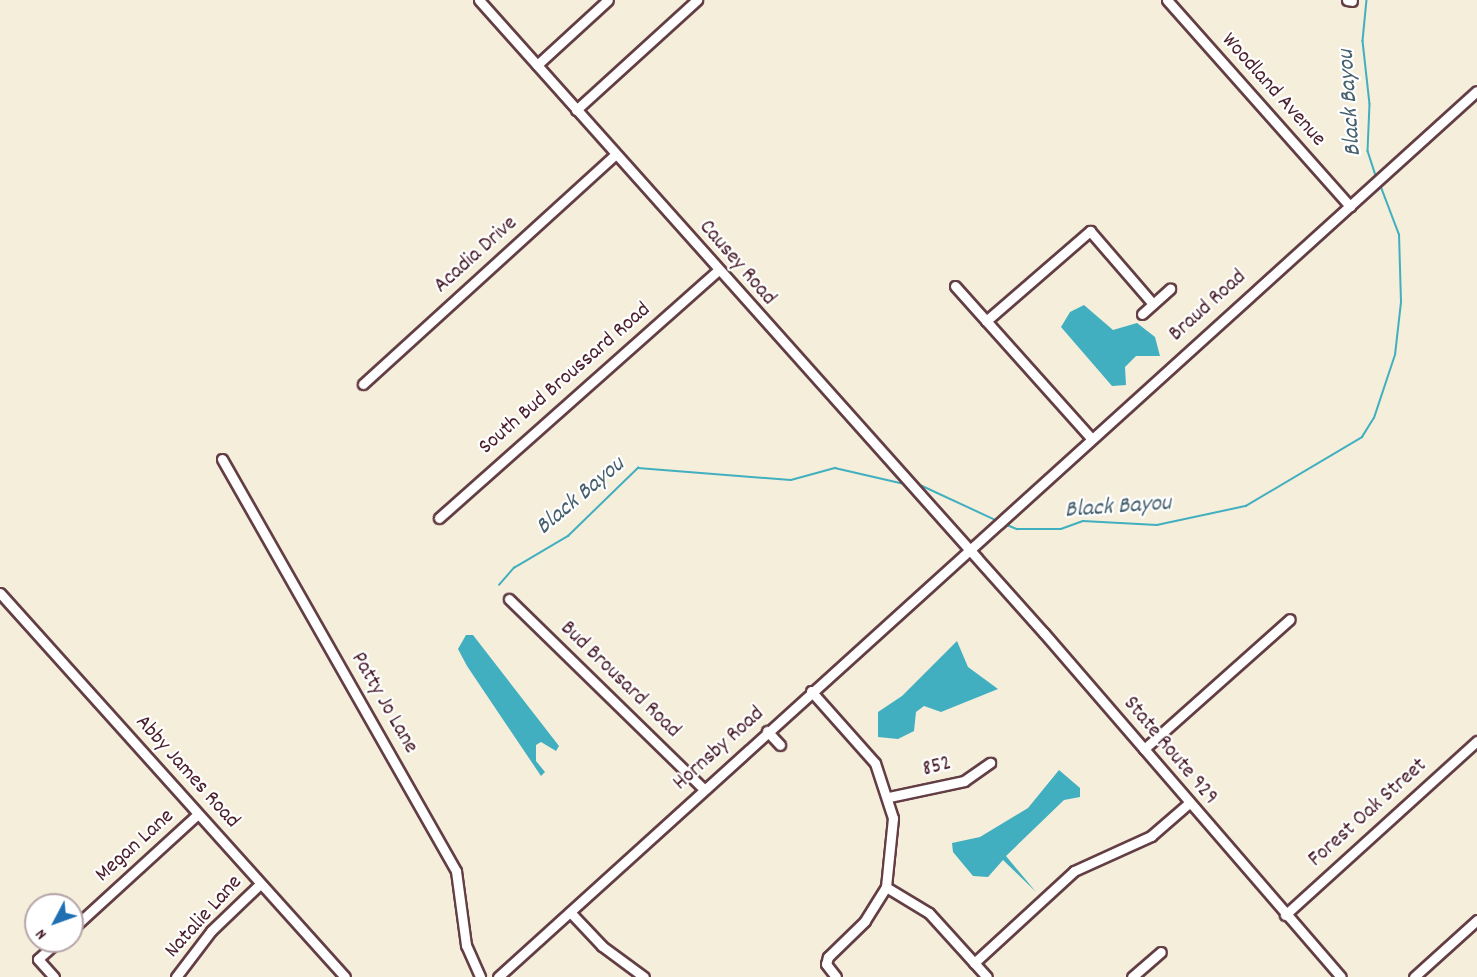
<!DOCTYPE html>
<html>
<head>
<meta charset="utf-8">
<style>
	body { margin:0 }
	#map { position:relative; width:1477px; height:977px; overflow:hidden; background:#f4eedb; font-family:Dekko,sans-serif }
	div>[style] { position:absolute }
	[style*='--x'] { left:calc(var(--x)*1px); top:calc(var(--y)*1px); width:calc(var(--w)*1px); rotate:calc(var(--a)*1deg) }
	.water>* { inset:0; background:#41afbf }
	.stream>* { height:1.5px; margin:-0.75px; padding:0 0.75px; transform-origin:0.75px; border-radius:0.75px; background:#41afbf }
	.roads { filter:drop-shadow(2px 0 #643e45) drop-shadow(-2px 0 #643e45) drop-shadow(0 2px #643e45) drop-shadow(0 -2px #643e45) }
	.minor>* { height:9px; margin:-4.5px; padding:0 4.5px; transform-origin:4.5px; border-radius:4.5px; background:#fff }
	span { translate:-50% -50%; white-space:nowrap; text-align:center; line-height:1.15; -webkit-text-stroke:4.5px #fff; paint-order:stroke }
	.street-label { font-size:22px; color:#4a1f2b }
	.water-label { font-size:24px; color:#46606e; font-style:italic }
	.north { position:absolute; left:24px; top:893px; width:60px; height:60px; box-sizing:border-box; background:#fff; border:2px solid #b7a5aa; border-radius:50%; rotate:229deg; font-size:16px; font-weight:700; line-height:24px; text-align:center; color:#4a1f2b }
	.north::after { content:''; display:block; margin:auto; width:21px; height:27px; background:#1f6fb2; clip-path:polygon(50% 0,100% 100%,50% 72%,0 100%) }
</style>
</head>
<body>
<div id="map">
	<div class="water">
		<div style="clip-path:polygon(1084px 305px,1113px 330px,1137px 323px,1155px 337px,1160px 356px,1136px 356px,1125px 367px,1126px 385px,1112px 386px,1061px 327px,1070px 312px)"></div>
		<div style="clip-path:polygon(466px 635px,473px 635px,559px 746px,556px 751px,541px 742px,536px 745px,536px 761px,545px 772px,541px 776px,467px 666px,458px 649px)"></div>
		<div style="clip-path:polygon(957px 641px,968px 667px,998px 689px,941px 712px,924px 706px,916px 712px,914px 731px,898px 739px,878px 737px,878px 712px,902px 696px)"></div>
		<div style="clip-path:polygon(1059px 770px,1080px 788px,1080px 797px,1064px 800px,1006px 856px,1036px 892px,1003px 860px,988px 877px,973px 876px,953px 852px,952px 843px,980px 837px,1028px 808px)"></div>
	</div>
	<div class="stream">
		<div style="--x:1367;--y:0;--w:41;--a:95.6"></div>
		<div style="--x:1363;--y:41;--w:63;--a:83.7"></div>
		<div style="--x:1370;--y:104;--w:47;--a:92.4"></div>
		<div style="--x:1368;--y:151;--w:25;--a:72"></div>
		<div style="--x:916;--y:483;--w:90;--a:24.9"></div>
		<div style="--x:1005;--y:524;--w:13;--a:23"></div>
		<div style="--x:1017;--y:529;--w:44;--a:0"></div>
		<div style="--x:1061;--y:529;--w:23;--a:-20"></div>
		<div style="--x:1083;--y:521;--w:74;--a:3.1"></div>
		<div style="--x:1157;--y:525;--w:91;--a:-12.1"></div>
		<div style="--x:1246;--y:506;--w:135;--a:-30.7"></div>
		<div style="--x:1362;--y:437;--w:22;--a:-58"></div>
		<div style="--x:1374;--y:418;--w:66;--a:-71.6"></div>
		<div style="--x:1395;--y:355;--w:53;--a:-83.5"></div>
		<div style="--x:1401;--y:302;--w:67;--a:-91.7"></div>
		<div style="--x:1399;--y:235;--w:53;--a:-110.8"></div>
		<div style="--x:499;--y:585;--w:23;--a:-49"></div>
		<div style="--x:514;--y:568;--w:63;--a:-30.7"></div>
		<div style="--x:568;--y:536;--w:98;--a:-44.2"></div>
		<div style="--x:638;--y:468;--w:153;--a:4.5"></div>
		<div style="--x:791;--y:480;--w:46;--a:-15.3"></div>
		<div style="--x:835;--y:468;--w:72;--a:12.9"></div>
	</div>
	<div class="roads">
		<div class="minor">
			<div style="--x:479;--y:0;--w:848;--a:48.25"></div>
			<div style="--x:1044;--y:633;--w:454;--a:49.2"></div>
			<div style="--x:1167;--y:0;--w:276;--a:48.4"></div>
			<div style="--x:1347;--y:0;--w:5;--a:11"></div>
			<div style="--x:537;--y:65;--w:96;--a:-42.5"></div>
			<div style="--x:576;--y:110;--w:164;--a:-42.3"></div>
			<div style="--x:955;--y:286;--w:204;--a:48.2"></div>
			<div style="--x:1142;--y:314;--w:38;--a:-42"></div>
			<div style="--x:986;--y:321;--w:138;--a:-40.9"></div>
			<div style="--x:1090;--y:231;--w:96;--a:49.2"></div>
			<div style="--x:363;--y:384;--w:341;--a:-42.3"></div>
			<div style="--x:222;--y:459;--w:474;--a:60.4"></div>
			<div style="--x:456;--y:871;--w:75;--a:82.3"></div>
			<div style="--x:466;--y:945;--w:35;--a:66"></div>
			<div style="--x:439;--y:518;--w:373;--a:-41.6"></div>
			<div style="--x:0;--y:593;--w:516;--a:48.06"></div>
			<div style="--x:509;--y:599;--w:272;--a:44.3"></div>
			<div style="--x:811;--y:691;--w:96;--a:48.4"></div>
			<div style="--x:875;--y:763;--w:58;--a:71.9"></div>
			<div style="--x:893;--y:818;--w:69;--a:95.8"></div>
			<div style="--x:886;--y:887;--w:40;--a:122"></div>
			<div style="--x:865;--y:921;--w:52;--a:135.8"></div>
			<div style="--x:828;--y:957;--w:7;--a:106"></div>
			<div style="--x:826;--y:964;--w:16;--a:52"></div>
			<div style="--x:767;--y:731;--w:19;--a:47"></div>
			<div style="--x:1144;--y:749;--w:195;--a:-41.7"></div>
			<div style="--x:889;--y:797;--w:77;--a:-12"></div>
			<div style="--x:964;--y:781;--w:32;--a:-35"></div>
			<div style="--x:886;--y:887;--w:50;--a:31.2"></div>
			<div style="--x:929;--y:913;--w:86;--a:47.8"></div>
			<div style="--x:570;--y:912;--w:47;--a:46.7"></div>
			<div style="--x:602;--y:946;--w:52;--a:36.4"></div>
			<div style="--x:1285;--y:915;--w:259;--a:-42.2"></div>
			<div style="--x:72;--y:929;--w:169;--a:-42.4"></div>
			<div style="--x:974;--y:963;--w:136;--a:-42.6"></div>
			<div style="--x:1074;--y:871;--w:85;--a:-24.4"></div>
			<div style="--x:1151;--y:836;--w:49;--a:-40.9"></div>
			<div style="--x:54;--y:977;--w:24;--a:-132"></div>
			<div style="--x:38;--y:959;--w:27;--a:-42"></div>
			<div style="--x:176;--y:977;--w:58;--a:-52.7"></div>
			<div style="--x:211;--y:931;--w:68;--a:-43.8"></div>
			<div style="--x:498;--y:977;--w:1320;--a:-42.15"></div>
			<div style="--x:1132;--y:977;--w:38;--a:-41"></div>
			<div style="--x:1414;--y:977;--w:85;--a:-42.1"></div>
		</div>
	</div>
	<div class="street-label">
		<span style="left:1273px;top:90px;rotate:48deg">Woodland Avenue</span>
		<span style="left:476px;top:255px;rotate:-42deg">Acadia Drive</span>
		<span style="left:737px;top:263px;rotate:49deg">Causey Road</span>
		<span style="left:1208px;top:306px;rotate:-42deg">Braud Road</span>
		<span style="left:565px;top:379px;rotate:-41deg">South Bud Broussard Road</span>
		<span style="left:620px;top:680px;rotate:44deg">Bud Brousard Road</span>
		<span style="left:384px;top:703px;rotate:60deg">Patty Jo Lane</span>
		<span style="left:719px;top:749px;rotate:-42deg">Hornsby Road</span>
		<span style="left:1170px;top:751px;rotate:50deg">State Route 929</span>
		<span style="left:937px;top:767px;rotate:-15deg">852</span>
		<span style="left:187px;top:772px;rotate:48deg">Abby James Road</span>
		<span style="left:1368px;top:813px;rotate:-42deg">Forest Oak Street</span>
		<span style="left:135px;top:846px;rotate:-42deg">Megan Lane</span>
		<span style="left:204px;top:917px;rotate:-48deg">Natalie Lane</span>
	</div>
	<div class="water-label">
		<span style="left:1351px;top:103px;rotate:-94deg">Black Bayou</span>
		<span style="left:581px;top:497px;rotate:-40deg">Black Bayou</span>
		<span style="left:1118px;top:508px;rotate:-4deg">Black Bayou</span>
	</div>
	<div class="north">N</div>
</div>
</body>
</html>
